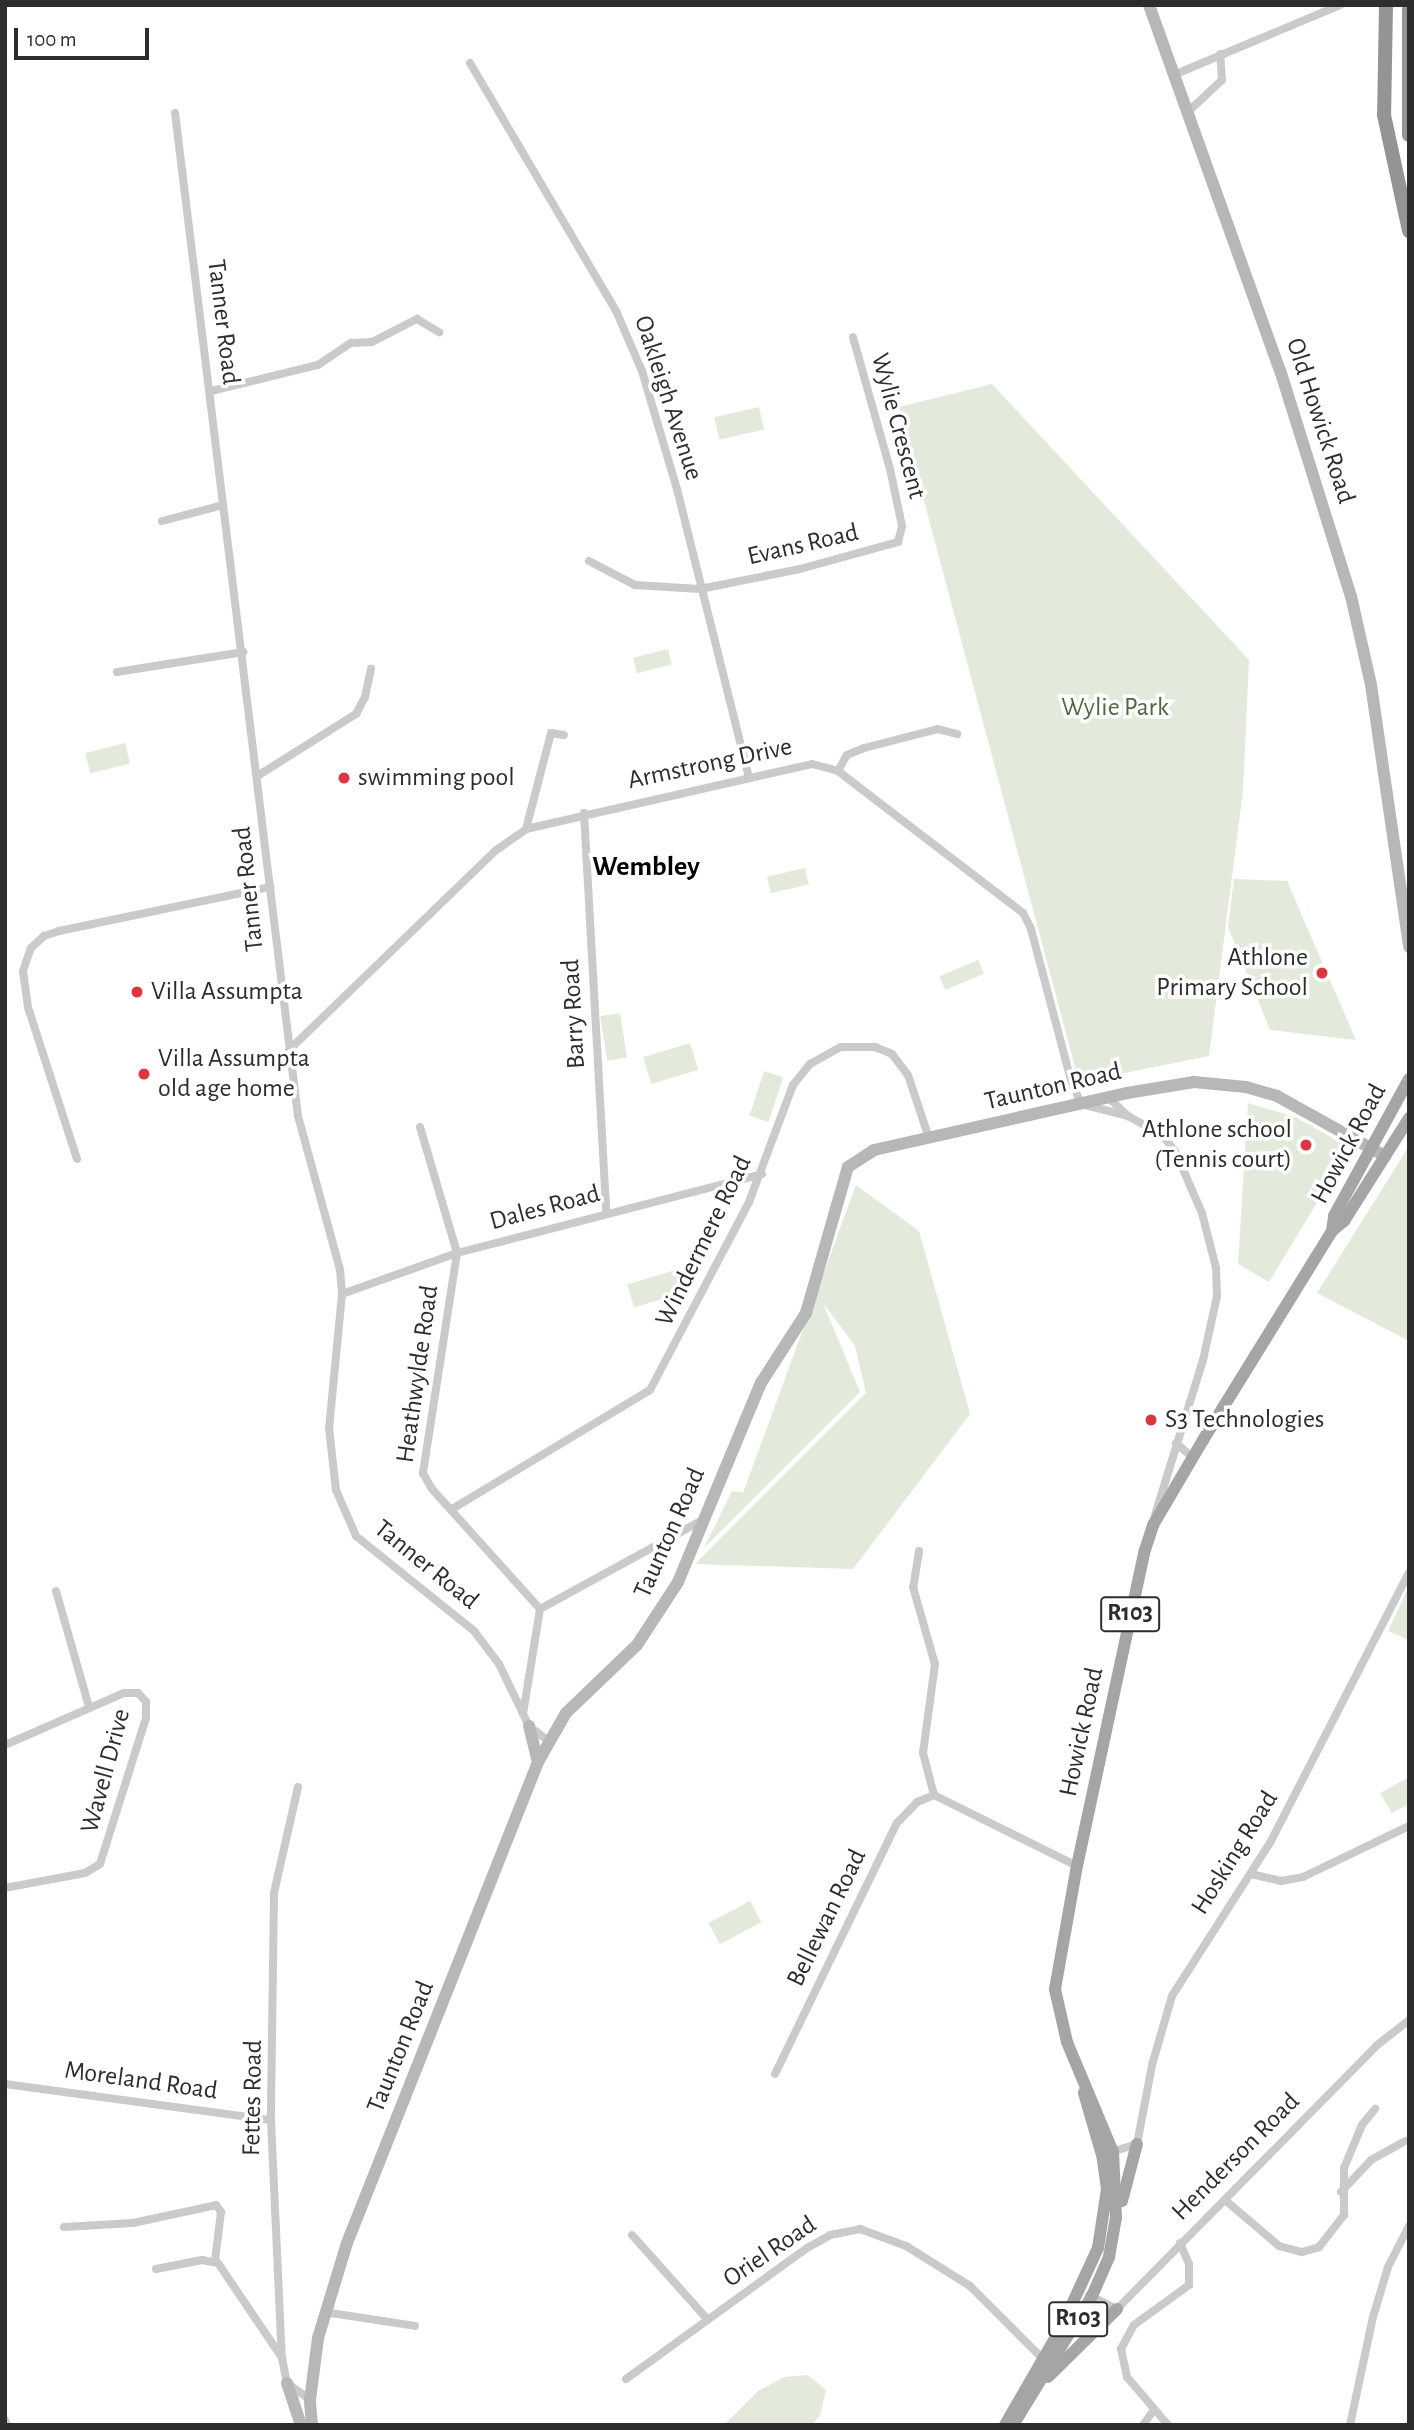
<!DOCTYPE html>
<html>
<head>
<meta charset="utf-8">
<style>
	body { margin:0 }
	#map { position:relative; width:1414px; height:2430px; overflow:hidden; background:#fff; font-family:"Alegreya Sans",sans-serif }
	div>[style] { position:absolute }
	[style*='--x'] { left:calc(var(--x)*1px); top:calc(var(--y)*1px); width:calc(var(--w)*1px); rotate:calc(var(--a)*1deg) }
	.green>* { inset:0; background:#e3eadb; transform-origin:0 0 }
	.street>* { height:8px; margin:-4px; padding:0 4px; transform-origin:4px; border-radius:4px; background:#cacaca }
	.secondary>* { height:12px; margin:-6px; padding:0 6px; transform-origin:6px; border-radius:6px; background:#b7b7b7 }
	.primary>* { height:12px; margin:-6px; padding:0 6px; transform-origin:6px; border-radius:6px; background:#a5a5a5 }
	.highway>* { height:14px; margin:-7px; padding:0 7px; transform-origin:7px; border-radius:7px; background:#949494 }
	.dots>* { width:19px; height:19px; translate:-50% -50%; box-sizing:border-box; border:4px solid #fff; border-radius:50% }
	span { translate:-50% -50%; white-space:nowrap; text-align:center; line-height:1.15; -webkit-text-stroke:7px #fff; paint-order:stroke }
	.shield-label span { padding:2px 5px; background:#fff; border:2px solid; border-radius:5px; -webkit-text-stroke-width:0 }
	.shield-label { font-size:24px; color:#2d2d2d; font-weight:700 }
	.street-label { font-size:26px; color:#2d2d2d }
	.park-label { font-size:26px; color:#50673d }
	.poi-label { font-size:26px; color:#2d2d2d }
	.left { translate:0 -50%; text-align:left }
	.right { translate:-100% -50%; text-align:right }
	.neighbourhood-label { font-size:28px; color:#000; font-weight:700 }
	.frame { position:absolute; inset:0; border:7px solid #2d2d2d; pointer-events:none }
	.scale { position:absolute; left:14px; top:28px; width:135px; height:32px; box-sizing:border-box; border:4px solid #2d2d2d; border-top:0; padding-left:9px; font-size:21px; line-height:24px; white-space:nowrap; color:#2d2d2d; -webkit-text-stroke:5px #fff; paint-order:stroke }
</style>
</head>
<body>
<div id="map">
	<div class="green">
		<div style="clip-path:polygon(992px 384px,1249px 660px,1243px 791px,1209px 1056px,1079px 1082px,899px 407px)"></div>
		<div style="left:759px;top:407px;width:23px;height:46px;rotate:77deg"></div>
		<div style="left:668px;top:649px;width:16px;height:36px;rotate:76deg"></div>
		<div style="left:125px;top:743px;width:21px;height:41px;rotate:76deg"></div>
		<div style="left:805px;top:868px;width:17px;height:39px;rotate:77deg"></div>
		<div style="clip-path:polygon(1234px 879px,1287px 881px,1356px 1040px,1270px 1030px,1228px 927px)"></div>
		<div style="left:978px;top:960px;width:15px;height:42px;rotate:67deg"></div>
		<div style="left:620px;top:1013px;width:45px;height:20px;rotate:81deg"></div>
		<div style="left:690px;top:1043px;width:28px;height:49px;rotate:73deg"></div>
		<div style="left:764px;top:1071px;width:20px;height:47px;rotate:18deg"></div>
		<div style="clip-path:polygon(1248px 1103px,1295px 1117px,1350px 1148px,1269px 1282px,1238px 1264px)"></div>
		<div style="clip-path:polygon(1409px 1146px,1409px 1341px,1317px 1293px)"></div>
		<div style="clip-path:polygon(856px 1185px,919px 1231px,970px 1414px,853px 1569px,695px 1564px,866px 1393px,855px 1346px,823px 1303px,860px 1392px,704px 1548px,732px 1491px,743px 1493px)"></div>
		<div style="left:675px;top:1270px;width:24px;height:50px;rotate:73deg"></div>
		<div style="clip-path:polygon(1407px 1590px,1409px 1591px,1409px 1640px,1388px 1631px)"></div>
		<div style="clip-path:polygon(1409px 1777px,1409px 1804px,1392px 1813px,1380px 1793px)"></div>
		<div style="left:750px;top:1901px;width:24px;height:47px;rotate:62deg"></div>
		<div style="clip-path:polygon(808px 2375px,826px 2390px,820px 2416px,811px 2425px,724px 2425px,758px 2391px,784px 2377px)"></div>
	</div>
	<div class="street">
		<div style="--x:470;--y:63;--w:290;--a:59.5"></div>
		<div style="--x:617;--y:313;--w:63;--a:66.7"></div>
		<div style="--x:642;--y:371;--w:123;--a:73.5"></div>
		<div style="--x:677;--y:489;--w:298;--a:76"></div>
		<div style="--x:1176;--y:74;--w:178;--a:-22.8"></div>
		<div style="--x:1189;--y:111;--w:45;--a:-43.2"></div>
		<div style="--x:1222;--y:80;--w:26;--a:-94"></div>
		<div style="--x:175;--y:113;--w:1011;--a:83.01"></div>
		<div style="--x:298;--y:1116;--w:160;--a:74.7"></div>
		<div style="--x:340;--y:1270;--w:24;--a:85"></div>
		<div style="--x:342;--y:1294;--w:135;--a:95.5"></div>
		<div style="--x:329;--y:1428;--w:62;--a:83.6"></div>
		<div style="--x:336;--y:1490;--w:50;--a:66.5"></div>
		<div style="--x:356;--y:1536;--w:151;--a:38.8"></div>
		<div style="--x:474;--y:1631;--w:41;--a:52.9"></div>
		<div style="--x:499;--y:1664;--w:69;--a:64.2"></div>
		<div style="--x:529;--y:1726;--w:23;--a:38"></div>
		<div style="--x:211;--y:391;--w:110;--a:-13.7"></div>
		<div style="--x:318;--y:365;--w:40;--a:-34"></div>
		<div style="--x:351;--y:343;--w:21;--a:-3"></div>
		<div style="--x:372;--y:342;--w:51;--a:-27.1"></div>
		<div style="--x:417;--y:319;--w:26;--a:31"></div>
		<div style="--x:162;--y:521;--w:63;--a:-14.7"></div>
		<div style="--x:589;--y:561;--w:52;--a:27.6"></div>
		<div style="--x:635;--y:585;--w:65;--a:3.5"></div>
		<div style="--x:700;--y:589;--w:102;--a:-11.3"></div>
		<div style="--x:800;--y:569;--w:102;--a:-15.4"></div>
		<div style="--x:898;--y:542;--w:16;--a:-76"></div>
		<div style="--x:902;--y:526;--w:58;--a:-101.9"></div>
		<div style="--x:890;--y:469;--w:137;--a:-105.7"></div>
		<div style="--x:117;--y:672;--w:128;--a:-9"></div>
		<div style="--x:838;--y:771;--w:18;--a:-61"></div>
		<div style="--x:847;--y:755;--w:18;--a:-22"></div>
		<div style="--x:864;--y:748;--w:76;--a:-14.4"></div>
		<div style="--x:938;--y:729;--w:20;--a:15"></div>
		<div style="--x:259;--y:775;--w:115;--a:-32.2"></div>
		<div style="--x:356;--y:714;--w:19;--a:-62"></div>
		<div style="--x:365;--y:697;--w:29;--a:-78"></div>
		<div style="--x:584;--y:813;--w:400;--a:86.8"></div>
		<div style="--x:526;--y:829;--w:99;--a:-75.4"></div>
		<div style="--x:551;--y:733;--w:13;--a:9"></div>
		<div style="--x:289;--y:1050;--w:286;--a:-44"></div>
		<div style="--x:495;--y:851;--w:38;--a:-35"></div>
		<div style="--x:526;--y:829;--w:293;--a:-12.8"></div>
		<div style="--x:812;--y:764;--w:27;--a:15"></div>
		<div style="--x:838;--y:771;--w:233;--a:37.5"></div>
		<div style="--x:1023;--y:913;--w:18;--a:63"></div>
		<div style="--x:1031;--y:929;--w:153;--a:75.2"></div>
		<div style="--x:1070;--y:1077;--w:29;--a:68"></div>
		<div style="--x:1081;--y:1104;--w:49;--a:14.3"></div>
		<div style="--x:1108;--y:1097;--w:28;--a:44"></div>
		<div style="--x:1128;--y:1116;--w:39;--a:29"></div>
		<div style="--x:1162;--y:1135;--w:21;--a:51"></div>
		<div style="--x:1175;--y:1151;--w:68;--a:66.5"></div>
		<div style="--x:1202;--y:1213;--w:57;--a:75.7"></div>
		<div style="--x:1216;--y:1268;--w:28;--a:88"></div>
		<div style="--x:1217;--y:1296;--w:66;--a:102.3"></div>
		<div style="--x:1203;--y:1360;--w:162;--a:107.2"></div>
		<div style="--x:420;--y:1127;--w:131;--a:73.6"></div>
		<div style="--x:457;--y:1253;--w:223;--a:98.8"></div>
		<div style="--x:423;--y:1473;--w:18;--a:61"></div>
		<div style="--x:432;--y:1489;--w:161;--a:48"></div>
		<div style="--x:540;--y:1609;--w:106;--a:99.2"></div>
		<div style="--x:77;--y:1159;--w:160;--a:-107.9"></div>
		<div style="--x:28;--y:1007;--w:36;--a:-98"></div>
		<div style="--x:23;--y:971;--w:24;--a:-71"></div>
		<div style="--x:31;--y:948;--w:18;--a:-43"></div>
		<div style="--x:44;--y:936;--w:16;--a:-18"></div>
		<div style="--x:59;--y:931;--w:216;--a:-11.8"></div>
		<div style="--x:342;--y:1294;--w:122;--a:-19.6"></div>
		<div style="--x:457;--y:1253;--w:315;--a:-14.5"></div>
		<div style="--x:1176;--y:1443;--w:23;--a:41"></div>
		<div style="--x:452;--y:1509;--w:231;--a:-31"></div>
		<div style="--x:650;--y:1390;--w:212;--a:-62.2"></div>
		<div style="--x:749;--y:1202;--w:125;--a:-69.4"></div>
		<div style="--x:793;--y:1085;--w:27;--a:-51"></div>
		<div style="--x:810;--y:1064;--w:35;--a:-29"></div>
		<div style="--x:841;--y:1047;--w:34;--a:0"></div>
		<div style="--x:875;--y:1047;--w:18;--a:22"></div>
		<div style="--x:892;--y:1054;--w:26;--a:53"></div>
		<div style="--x:908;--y:1075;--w:66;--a:71.6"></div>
		<div style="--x:919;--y:1551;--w:36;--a:99"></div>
		<div style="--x:913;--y:1587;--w:80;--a:74.1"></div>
		<div style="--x:935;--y:1664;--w:90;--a:97.7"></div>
		<div style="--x:923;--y:1753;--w:43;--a:75.3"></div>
		<div style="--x:934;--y:1795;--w:160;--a:26.4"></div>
		<div style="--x:56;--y:1591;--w:121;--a:74.1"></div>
		<div style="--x:540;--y:1609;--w:183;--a:-28.7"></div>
		<div style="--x:5;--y:1745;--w:130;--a:-23.6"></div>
		<div style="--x:124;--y:1693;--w:14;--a:0"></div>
		<div style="--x:138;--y:1693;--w:12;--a:48"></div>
		<div style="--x:146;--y:1702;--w:16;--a:90"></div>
		<div style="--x:146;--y:1718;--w:153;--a:107.5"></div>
		<div style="--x:100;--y:1864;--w:17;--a:149"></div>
		<div style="--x:85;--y:1873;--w:81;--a:169.4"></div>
		<div style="--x:298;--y:1787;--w:109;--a:102.8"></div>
		<div style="--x:274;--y:1893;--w:227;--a:90.8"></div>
		<div style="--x:271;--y:2120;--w:238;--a:87.4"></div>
		<div style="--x:282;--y:2358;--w:25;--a:79"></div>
		<div style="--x:287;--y:2383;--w:29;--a:36"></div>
		<div style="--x:1251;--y:1874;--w:31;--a:13"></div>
		<div style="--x:1281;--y:1881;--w:22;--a:-10"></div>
		<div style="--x:1303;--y:1877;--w:118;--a:-25.7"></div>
		<div style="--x:775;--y:2074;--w:279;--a:-64.1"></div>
		<div style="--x:897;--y:1823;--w:29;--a:-46"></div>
		<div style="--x:917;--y:1802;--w:18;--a:-22"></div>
		<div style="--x:5;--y:2084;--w:268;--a:7.7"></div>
		<div style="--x:1111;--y:2152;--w:27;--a:-17"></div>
		<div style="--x:1137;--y:2144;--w:80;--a:-79.2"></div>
		<div style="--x:1152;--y:2065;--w:72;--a:-73.8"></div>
		<div style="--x:1172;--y:1996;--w:184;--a:-57.4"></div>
		<div style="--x:1271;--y:1841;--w:302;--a:-62.8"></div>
		<div style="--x:1341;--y:2192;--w:44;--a:-46.8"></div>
		<div style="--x:1371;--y:2160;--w:39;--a:-29"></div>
		<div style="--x:1225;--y:2200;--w:71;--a:40.4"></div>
		<div style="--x:1279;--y:2246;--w:24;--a:15"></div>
		<div style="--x:1302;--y:2252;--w:18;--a:-16"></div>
		<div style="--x:1319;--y:2247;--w:41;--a:-52"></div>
		<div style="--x:1344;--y:2215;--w:47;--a:-90"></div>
		<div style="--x:1344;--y:2168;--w:47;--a:-67.3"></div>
		<div style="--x:1362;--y:2125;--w:21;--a:-51"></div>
		<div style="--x:64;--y:2227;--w:69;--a:-3.3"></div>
		<div style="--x:133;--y:2223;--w:85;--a:-12.2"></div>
		<div style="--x:216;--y:2205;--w:9;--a:54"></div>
		<div style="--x:221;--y:2212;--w:48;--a:97.1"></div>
		<div style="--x:632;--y:2235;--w:114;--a:48.2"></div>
		<div style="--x:156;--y:2269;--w:47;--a:-11.1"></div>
		<div style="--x:202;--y:2260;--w:16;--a:11"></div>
		<div style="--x:218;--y:2263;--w:115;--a:56"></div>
		<div style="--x:1089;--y:2295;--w:31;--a:27"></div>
		<div style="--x:1117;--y:2309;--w:369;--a:-45.4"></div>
		<div style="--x:1376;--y:2046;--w:42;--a:-38.2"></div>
		<div style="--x:324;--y:2312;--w:92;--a:8.7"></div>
		<div style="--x:626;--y:2379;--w:223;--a:-35.9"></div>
		<div style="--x:807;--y:2248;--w:26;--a:-29"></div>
		<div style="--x:830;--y:2235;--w:31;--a:-11"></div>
		<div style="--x:860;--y:2229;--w:49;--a:20.3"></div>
		<div style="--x:906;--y:2246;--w:75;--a:32"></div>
		<div style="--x:970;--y:2286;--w:106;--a:45"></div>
		<div style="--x:5;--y:2420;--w:5;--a:68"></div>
		<div style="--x:1143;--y:2425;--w:17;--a:-54"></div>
		<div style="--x:1168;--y:2425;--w:63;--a:-130.5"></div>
		<div style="--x:1127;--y:2377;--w:29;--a:-102"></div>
		<div style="--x:1121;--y:2349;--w:27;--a:-62"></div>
		<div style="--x:1134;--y:2325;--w:68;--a:-36"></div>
		<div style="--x:1189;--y:2285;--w:21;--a:-90"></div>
		<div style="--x:1189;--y:2264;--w:23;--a:-113"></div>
		<div style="--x:1350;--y:2425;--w:110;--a:-78"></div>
		<div style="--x:1373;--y:2317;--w:52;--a:-73.3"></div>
		<div style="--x:1388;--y:2267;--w:46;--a:-62.9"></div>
	</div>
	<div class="secondary">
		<div style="--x:1149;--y:5;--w:388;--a:70.3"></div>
		<div style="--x:1280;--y:370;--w:237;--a:72.6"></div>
		<div style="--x:1351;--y:596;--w:91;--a:77.3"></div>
		<div style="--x:1371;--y:685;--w:265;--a:81.7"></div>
		<div style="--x:529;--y:1726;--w:37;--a:76"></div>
		<div style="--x:287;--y:2383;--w:44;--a:71.6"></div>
		<div style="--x:312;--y:2425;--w:25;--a:-95"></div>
		<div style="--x:310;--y:2400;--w:63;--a:-82.6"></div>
		<div style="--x:318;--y:2338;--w:99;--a:-73"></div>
		<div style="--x:347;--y:2243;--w:518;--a:-68.34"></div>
		<div style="--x:538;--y:1762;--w:56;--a:-60.3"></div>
		<div style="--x:566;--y:1713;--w:98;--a:-43.8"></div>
		<div style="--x:637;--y:1645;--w:75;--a:-56.9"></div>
		<div style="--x:678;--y:1582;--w:216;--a:-67.4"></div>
		<div style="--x:761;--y:1383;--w:83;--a:-57.3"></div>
		<div style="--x:806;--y:1313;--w:152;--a:-74"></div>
		<div style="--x:848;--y:1167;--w:31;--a:-33"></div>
		<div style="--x:874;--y:1150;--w:259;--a:-12.7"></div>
		<div style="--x:1127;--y:1093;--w:68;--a:-9.3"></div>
		<div style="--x:1194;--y:1082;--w:52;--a:5.5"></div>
		<div style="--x:1246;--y:1087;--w:32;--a:16"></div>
		<div style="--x:1277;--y:1096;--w:124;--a:29.1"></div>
	</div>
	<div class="primary">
		<div style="--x:1332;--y:1231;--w:15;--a:-82"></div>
		<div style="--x:1334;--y:1216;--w:156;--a:-61.3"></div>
		<div style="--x:1122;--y:2201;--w:59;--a:-75.3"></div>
		<div style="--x:1048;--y:2377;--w:97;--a:-44.6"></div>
		<div style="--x:1005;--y:2425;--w:112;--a:-60"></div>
		<div style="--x:1061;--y:2328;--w:88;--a:-65.2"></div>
		<div style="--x:1098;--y:2248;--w:60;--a:-81.3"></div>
		<div style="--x:1107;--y:2189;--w:34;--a:-98"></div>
		<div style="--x:1102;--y:2155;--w:65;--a:-106.2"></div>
		<div style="--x:1013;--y:2425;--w:151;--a:-58.5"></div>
		<div style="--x:1092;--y:2296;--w:43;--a:-66.4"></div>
		<div style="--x:1109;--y:2257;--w:40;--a:-80"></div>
		<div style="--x:1116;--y:2218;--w:66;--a:-92.6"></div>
		<div style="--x:1113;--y:2152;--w:119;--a:-112.7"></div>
		<div style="--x:1067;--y:2042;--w:54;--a:-102.8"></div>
		<div style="--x:1055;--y:1989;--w:125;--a:-79.9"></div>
		<div style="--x:1077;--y:1866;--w:323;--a:-77.9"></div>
		<div style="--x:1145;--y:1550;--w:26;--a:-72"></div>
		<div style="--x:1153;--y:1525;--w:99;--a:-59.5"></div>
		<div style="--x:1203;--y:1440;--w:246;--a:-58.3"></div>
		<div style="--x:1332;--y:1231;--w:16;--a:-40"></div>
		<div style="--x:1344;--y:1221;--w:122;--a:-57.7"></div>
	</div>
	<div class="highway">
		<div style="--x:1386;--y:5;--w:110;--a:91"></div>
		<div style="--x:1384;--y:115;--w:119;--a:77.8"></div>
		<div style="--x:1409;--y:9;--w:126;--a:90"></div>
	</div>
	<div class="dots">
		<div style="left:344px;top:778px;background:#dd3640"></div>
		<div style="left:1322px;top:973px;background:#dd3640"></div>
		<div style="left:137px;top:992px;background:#dd3640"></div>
		<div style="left:144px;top:1074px;background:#dd3640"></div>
		<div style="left:1306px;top:1145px;background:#dd3640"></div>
		<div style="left:1151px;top:1420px;background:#dd3640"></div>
	</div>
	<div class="shield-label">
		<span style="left:1130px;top:1614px">R103</span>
		<span style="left:1078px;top:2319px">R103</span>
	</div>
	<div class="street-label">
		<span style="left:223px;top:322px;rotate:83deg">Tanner Road</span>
		<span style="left:668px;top:398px;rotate:72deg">Oakleigh Avenue</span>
		<span style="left:1320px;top:421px;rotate:72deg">Old Howick Road</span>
		<span style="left:898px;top:426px;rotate:75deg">Wylie Crescent</span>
		<span style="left:803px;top:545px;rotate:-13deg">Evans Road</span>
		<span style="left:710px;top:764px;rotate:-12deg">Armstrong Drive</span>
		<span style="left:249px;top:889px;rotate:-96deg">Tanner Road</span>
		<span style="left:574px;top:1014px;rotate:-93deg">Barry Road</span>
		<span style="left:1053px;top:1087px;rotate:-13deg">Taunton Road</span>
		<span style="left:1349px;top:1144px;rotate:-62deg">Howick Road</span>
		<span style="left:545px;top:1208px;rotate:-15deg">Dales Road</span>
		<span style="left:704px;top:1241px;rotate:-64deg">Windermere Road</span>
		<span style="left:418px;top:1374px;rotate:-82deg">Heathwylde Road</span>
		<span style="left:670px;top:1533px;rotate:-66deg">Taunton Road</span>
		<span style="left:426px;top:1565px;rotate:39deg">Tanner Road</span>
		<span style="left:1082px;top:1732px;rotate:-78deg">Howick Road</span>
		<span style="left:106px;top:1771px;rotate:-75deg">Wavell Drive</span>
		<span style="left:1235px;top:1853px;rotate:-58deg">Hosking Road</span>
		<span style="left:827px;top:1918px;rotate:-64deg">Bellewan Road</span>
		<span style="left:401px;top:2047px;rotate:-68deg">Taunton Road</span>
		<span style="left:141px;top:2081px;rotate:8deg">Moreland Road</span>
		<span style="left:253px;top:2098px;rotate:-89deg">Fettes Road</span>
		<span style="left:1236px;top:2157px;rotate:-45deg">Henderson Road</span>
		<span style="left:770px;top:2252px;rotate:-34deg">Oriel Road</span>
	</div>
	<div class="park-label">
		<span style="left:1115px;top:708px">Wylie Park</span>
	</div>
	<div class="poi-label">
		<span class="left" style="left:358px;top:778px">swimming pool</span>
		<span class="right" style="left:1308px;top:973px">Athlone<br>Primary School</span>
		<span class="left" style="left:151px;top:992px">Villa Assumpta</span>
		<span class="left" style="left:158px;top:1074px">Villa Assumpta<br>old age home</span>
		<span class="right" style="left:1292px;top:1145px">Athlone school<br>(Tennis court)</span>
		<span class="left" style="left:1165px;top:1420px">S3 Technologies</span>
	</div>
	<div class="neighbourhood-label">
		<span style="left:646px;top:867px">Wembley</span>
	</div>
	<div class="frame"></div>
	<div class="scale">100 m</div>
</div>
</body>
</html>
